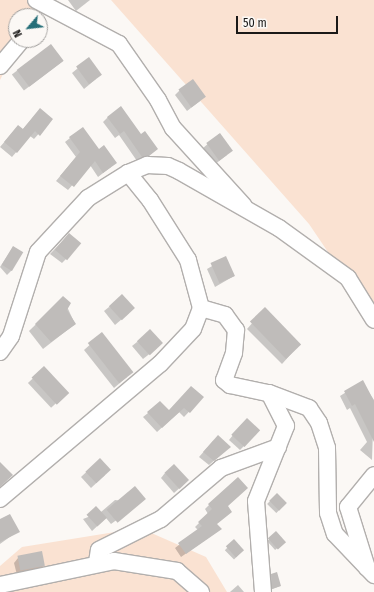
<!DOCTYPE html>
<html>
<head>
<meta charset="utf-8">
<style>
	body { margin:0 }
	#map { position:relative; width:374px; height:592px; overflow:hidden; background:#fbf8f5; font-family:"Fira Sans Condensed",sans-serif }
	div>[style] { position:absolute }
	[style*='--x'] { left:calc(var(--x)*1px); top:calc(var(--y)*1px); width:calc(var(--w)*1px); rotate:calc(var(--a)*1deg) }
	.green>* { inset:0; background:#fae2d2 }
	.shadow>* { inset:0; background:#0003; transform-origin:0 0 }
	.building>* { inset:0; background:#bfbcba; transform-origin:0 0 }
	.roads { filter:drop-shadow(1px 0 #b2afad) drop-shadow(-1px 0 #b2afad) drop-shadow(0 1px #b2afad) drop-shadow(0 -1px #b2afad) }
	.minor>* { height:16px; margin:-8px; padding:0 8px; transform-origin:8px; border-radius:8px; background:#fff }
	span { translate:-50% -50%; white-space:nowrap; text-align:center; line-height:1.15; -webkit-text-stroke:3.5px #fbf8f5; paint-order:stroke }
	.north { position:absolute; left:8px; top:8px; width:40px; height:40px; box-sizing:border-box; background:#fbf8f5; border:1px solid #a19f9d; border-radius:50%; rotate:242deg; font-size:11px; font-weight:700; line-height:16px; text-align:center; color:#1a1918 }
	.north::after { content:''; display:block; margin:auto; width:14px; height:18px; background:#256e78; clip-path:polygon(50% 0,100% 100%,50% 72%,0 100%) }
	.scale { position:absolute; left:236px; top:16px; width:102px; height:18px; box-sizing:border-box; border:2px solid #1a1918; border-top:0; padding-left:5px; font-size:12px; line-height:14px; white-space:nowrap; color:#1a1918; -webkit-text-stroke:3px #fbf8f5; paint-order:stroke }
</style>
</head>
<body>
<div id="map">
	<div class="green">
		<div style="clip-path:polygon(0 0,40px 0,32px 16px,16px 16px,16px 40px,20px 40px,0 80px)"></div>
		<div style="clip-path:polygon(111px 0,374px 0,374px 320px,309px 224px)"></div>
		<div style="clip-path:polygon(140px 528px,206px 557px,227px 592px,0 592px,0 566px,22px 547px)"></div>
	</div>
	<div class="shadow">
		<div style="clip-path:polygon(68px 0,90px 0,76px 11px)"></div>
		<div style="left:51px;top:45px;width:20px;height:49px;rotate:53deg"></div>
		<div style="clip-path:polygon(89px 59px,96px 79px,84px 89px,72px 73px)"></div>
		<div style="clip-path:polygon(180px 90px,200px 101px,187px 111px,175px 95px)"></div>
		<div style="clip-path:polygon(36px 114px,52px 119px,34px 139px,30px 136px,12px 157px,0 147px,18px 126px,22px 130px)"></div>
		<div style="clip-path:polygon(108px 117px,152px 153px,137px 161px,119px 135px,115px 138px,103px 122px)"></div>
		<div style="clip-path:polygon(219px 134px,227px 155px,214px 165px,202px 149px)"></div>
		<div style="clip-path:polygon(70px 138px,111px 167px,98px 177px,90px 165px,68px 190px,56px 181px,76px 157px,65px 142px)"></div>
		<div style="clip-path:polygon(69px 234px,66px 259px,62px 263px,50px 254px)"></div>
		<div style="clip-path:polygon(13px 247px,12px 270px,7px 275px,0 267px)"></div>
		<div style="clip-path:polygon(226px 258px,234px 276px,215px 287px,207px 269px)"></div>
		<div style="clip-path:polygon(63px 298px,75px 324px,43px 349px,29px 331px)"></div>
		<div style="clip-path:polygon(109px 307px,129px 313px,115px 325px,104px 311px)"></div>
		<div style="clip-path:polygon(261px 313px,300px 344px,282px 364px,247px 329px)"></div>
		<div style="clip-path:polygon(102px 334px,127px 377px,114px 388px,84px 350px)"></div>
		<div style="clip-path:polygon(137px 342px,157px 348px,143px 359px,132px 346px)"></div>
		<div style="left:44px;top:368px;width:34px;height:22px;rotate:47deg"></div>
		<div style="clip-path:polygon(362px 382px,374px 400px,372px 460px,360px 450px,367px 442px,350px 408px,347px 410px,340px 396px)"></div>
		<div style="clip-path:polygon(203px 397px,184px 417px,179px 412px,157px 432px,143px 417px,148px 413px,169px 412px)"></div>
		<div style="clip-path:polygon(242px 424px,245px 445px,240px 450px,229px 440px)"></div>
		<div style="clip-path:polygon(213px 441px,225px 451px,209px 465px,199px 457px)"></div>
		<div style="clip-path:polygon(100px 459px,105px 475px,91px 488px,81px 477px)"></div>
		<div style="clip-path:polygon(165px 473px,183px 485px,174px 493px,161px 478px)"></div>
		<div style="left:277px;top:494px;width:13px;height:14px;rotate:45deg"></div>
		<div style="clip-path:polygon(115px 500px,140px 503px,111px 524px,106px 518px,92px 531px,83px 519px,101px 512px)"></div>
		<div style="clip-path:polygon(209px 505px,227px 506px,216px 524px,221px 529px,181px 557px,175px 548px,198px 530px,195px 527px,208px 514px,205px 509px)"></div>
		<div style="clip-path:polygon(0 522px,18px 531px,0 544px)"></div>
		<div style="left:276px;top:533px;width:12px;height:12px;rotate:48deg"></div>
		<div style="left:234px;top:541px;width:13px;height:13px;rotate:45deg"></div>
		<div style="clip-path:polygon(18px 558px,44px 565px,40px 570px,17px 575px,14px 563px)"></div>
		<div style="clip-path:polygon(272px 575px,280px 586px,270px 590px,269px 577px)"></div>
		<div style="clip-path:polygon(238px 585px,244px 592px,230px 592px)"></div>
	</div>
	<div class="building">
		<div style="left:51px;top:44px;width:21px;height:43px;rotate:53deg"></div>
		<div style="left:89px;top:57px;width:22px;height:16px;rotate:54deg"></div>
		<div style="left:193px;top:79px;width:22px;height:18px;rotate:54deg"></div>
		<div style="clip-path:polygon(121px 106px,141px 134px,145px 131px,158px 149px,149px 156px,142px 157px,124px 131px,120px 134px,107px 117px)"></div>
		<div style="clip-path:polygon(40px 108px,53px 119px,40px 136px,35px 131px,17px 153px,4px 142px,18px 125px,23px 129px)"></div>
		<div style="clip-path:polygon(83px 127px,99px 149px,104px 145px,117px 163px,103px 173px,95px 161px,74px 187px,60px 176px,80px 152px,69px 137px)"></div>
		<div style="left:220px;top:133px;width:22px;height:17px;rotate:54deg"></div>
		<div style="left:69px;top:233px;width:16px;height:22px;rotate:40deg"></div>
		<div style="left:13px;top:246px;width:12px;height:22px;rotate:31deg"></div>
		<div style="left:226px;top:256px;width:22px;height:17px;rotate:66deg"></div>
		<div style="left:122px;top:294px;width:19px;height:18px;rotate:47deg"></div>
		<div style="clip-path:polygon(63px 296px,71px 303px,67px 310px,76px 324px,51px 342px,35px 324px)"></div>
		<div style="left:265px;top:307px;width:52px;height:21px;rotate:46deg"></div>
		<div style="left:150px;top:329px;width:19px;height:18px;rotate:47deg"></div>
		<div style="left:102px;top:332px;width:51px;height:18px;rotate:52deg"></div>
		<div style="left:44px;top:366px;width:37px;height:17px;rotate:47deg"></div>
		<div style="clip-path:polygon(363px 380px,374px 401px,374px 442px,355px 404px,352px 406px,344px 391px)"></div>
		<div style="clip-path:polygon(191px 386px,204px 397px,190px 413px,184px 408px,162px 428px,147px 412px,160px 401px,169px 410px)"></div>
		<div style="left:247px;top:418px;width:18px;height:23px;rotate:43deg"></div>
		<div style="clip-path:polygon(218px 435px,231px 447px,214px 461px,203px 452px)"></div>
		<div style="left:100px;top:458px;width:16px;height:20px;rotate:47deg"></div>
		<div style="clip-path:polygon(0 462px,13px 475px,0 487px)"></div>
		<div style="left:174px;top:464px;width:22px;height:13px;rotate:47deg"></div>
		<div style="clip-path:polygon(238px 477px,248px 488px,228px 506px,232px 512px,217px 524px,222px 529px,186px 554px,178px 543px,202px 526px,198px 522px,212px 509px,208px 504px)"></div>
		<div style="left:135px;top:486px;width:17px;height:37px;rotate:50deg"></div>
		<div style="left:277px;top:493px;width:14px;height:11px;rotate:45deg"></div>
		<div style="left:96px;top:506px;width:16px;height:13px;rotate:47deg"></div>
		<div style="clip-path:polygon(10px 514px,20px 532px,0 542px,0 519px)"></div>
		<div style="left:276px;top:531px;width:15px;height:11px;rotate:48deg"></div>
		<div style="left:234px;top:539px;width:15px;height:11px;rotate:48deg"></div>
		<div style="left:42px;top:551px;width:15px;height:25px;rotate:79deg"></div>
		<div style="clip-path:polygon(277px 572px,281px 586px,272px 589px,271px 574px)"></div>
	</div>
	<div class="roads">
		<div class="minor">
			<div style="--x:36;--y:0;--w:94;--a:27.9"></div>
			<div style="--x:119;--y:44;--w:68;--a:55.1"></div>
			<div style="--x:158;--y:100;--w:32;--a:62"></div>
			<div style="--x:173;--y:128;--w:105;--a:47.7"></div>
			<div style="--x:0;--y:66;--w:34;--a:-50"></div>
			<div style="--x:201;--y:308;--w:25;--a:16"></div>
			<div style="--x:225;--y:315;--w:19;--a:54"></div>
			<div style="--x:236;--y:330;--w:23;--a:95"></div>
			<div style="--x:234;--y:353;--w:29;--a:110"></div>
			<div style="--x:224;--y:380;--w:8;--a:40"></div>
			<div style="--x:230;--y:385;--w:40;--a:12"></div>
			<div style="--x:269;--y:393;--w:43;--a:20.6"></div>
			<div style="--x:309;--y:408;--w:18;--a:56"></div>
			<div style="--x:319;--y:423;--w:26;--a:72"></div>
			<div style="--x:327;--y:448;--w:65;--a:89.1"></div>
			<div style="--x:328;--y:513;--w:22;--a:72"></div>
			<div style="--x:335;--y:534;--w:57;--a:46.4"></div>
			<div style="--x:0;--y:352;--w:19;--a:-55"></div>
			<div style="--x:11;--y:336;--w:88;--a:-72.2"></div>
			<div style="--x:38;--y:252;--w:74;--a:-47.2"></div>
			<div style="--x:88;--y:198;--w:47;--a:-32"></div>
			<div style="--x:128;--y:173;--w:21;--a:-23"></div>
			<div style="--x:147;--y:165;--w:21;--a:3"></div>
			<div style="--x:168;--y:166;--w:12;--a:24"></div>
			<div style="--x:179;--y:171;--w:115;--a:29.7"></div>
			<div style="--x:279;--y:228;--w:85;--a:35.9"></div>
			<div style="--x:348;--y:278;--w:49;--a:58.2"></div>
			<div style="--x:0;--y:499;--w:209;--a:-40.2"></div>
			<div style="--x:160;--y:364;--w:48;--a:-46.7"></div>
			<div style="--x:193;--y:329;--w:22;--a:-69"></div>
			<div style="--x:201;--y:308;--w:50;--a:-105.2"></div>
			<div style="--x:188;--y:260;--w:71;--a:-122.3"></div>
			<div style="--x:150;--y:200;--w:35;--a:-129"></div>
			<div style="--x:97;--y:562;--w:12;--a:-81"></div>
			<div style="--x:99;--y:550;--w:69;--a:-26.6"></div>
			<div style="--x:161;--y:519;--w:79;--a:-40.4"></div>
			<div style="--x:221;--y:468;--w:61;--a:-20.2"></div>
			<div style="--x:367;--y:568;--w:64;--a:-107.3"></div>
			<div style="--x:348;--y:507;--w:41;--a:-50.9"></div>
			<div style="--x:0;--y:585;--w:116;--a:-11.9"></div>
			<div style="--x:114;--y:561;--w:64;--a:9"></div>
			<div style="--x:177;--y:571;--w:32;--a:41"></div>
			<div style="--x:263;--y:592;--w:91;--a:-94.4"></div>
			<div style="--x:256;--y:501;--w:81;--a:-68.2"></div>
			<div style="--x:286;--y:426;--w:37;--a:-117"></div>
		</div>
	</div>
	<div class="north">N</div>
	<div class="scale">50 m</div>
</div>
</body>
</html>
